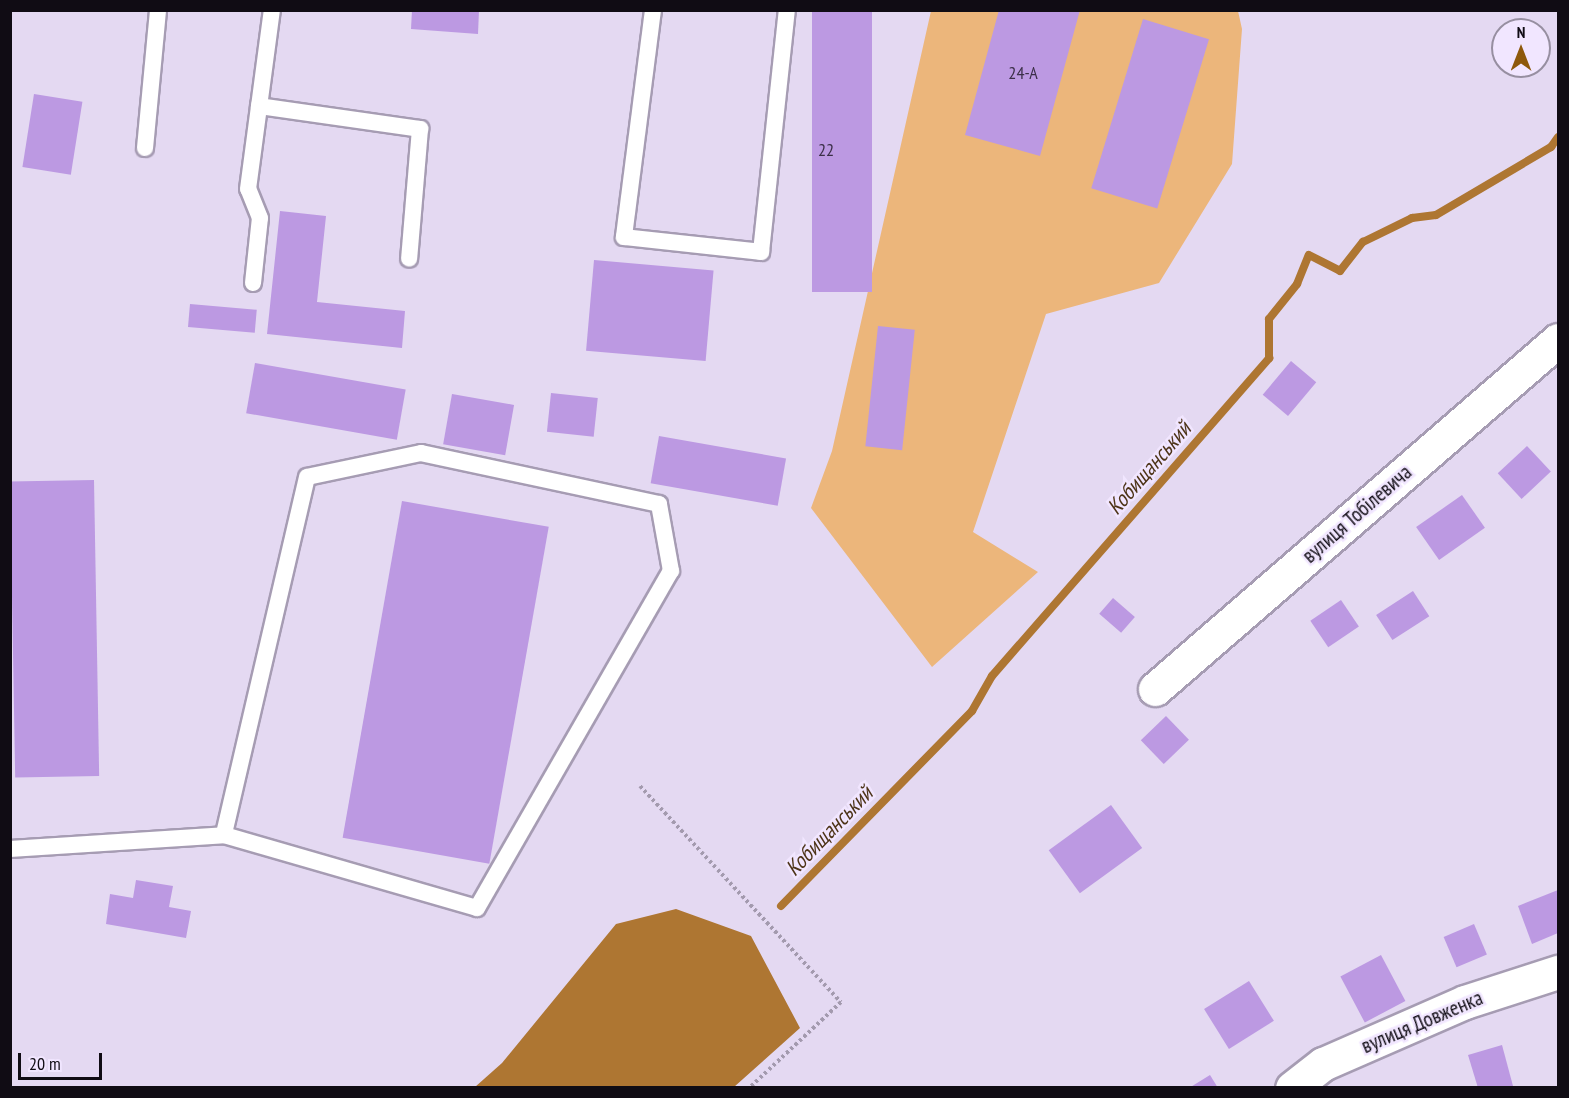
<!DOCTYPE html>
<html>
<head>
<meta charset="utf-8">
<style>
	body { margin:0 }
	#map { position:relative; width:1569px; height:1098px; overflow:hidden; background:#e4d9f2; font-family:"PT Sans Narrow",sans-serif }
	div>[style] { position:absolute }
	[style*='--x'] { left:calc(var(--x)*1px); top:calc(var(--y)*1px); width:calc(var(--w)*1px); rotate:calc(var(--a)*1deg) }
	.green>* { inset:0; background:#ecb67b }
	.water>* { inset:0; background:#ae7632 }
	.stream>* { height:8px; margin:-4px; padding:0 4px; transform-origin:4px; border-radius:4px; background:#ae7632 }
	.building>* { inset:0; background:#bc99e2; transform-origin:0 0 }
	.path>* { height:4px; margin-top:-2px; transform-origin:0; background:repeating-linear-gradient(90deg,#a39aae 0 3px,transparent 0 6px) }
	.roads { filter:drop-shadow(2px 0 #a69cb3) drop-shadow(-2px 0 #a69cb3) drop-shadow(0 2px #a69cb3) drop-shadow(0 -2px #a69cb3) }
	.lane>* { height:16px; margin:-8px; padding:0 8px; transform-origin:8px; border-radius:8px; background:#fff }
	.street>* { height:33px; margin:-16.5px; padding:0 16.5px; transform-origin:16.5px; border-radius:16.5px; background:#fff }
	span { translate:-50% -50%; white-space:nowrap; text-align:center; line-height:1.15; -webkit-text-stroke:5px #f1e6ff; paint-order:stroke }
	.number-label { font-size:18px; color:#3b2f48 }
	.number-label span { -webkit-text-stroke-width:0 }
	.street-label { font-size:21px; color:#100c14 }
	.water-label { font-size:22px; color:#4d3418; font-style:italic }
	.frame { position:absolute; inset:0; border:12px solid #100c14; pointer-events:none }
	.north { position:absolute; left:1491px; top:18px; width:60px; height:60px; box-sizing:border-box; background:#f1e6ff; border:2px solid #978fa1; border-radius:50%; rotate:0deg; font-size:16px; font-weight:700; line-height:24px; text-align:center; color:#100c14 }
	.north::after { content:''; display:block; margin:auto; width:21px; height:27px; background:#8e590b; clip-path:polygon(50% 0,100% 100%,50% 72%,0 100%) }
	.scale { position:absolute; left:18px; top:1053px; width:84px; height:27px; box-sizing:border-box; border:3px solid #100c14; border-top:0; padding-left:8px; font-size:18px; line-height:21px; white-space:nowrap; color:#100c14; -webkit-text-stroke:4px #f1e6ff; paint-order:stroke }
</style>
</head>
<body>
<div id="map">
	<div class="green">
		<div style="clip-path:polygon(931px 11px,1238px 11px,1242px 29px,1232px 164px,1159px 283px,1046px 314px,973px 532px,1038px 572px,932px 667px,811px 508px,832px 451px)"></div>
	</div>
	<div class="water">
		<div style="clip-path:polygon(676px 909px,751px 936px,800px 1028px,734px 1087px,475px 1087px,502px 1063px,616px 924px)"></div>
	</div>
	<div class="stream">
		<div style="--x:781;--y:906;--w:273;--a:-45.6"></div>
		<div style="--x:972;--y:711;--w:40;--a:-60.3"></div>
		<div style="--x:992;--y:676;--w:422;--a:-48.9"></div>
		<div style="--x:1269;--y:358;--w:39;--a:-90"></div>
		<div style="--x:1269;--y:319;--w:45;--a:-51.3"></div>
		<div style="--x:1297;--y:284;--w:31;--a:-68"></div>
		<div style="--x:1309;--y:255;--w:35;--a:27"></div>
		<div style="--x:1340;--y:271;--w:37;--a:-52"></div>
		<div style="--x:1363;--y:242;--w:55;--a:-26.1"></div>
		<div style="--x:1412;--y:218;--w:24;--a:-7"></div>
		<div style="--x:1436;--y:215;--w:134;--a:-30.6"></div>
		<div style="--x:1551;--y:147;--w:12;--a:-55"></div>
	</div>
	<div class="building">
		<div style="clip-path:polygon(412px 10px,479px 10px,478px 34px,411px 29px)"></div>
		<div style="left:812px;top:10px;width:60px;height:282px"></div>
		<div style="clip-path:polygon(999px 10px,1080px 10px,1040px 156px,965px 135px)"></div>
		<div style="left:1143px;top:19px;width:69px;height:177px;rotate:17deg"></div>
		<div style="left:34px;top:94px;width:49px;height:74px;rotate:9deg"></div>
		<div style="clip-path:polygon(280px 211px,326px 216px,317px 302px,405px 311px,402px 348px,267px 334px)"></div>
		<div style="left:594px;top:260px;width:120px;height:91px;rotate:5deg"></div>
		<div style="left:190px;top:304px;width:67px;height:23px;rotate:5deg"></div>
		<div style="left:878px;top:326px;width:37px;height:121px;rotate:6deg"></div>
		<div style="left:1291px;top:361px;width:33px;height:44px;rotate:40deg"></div>
		<div style="left:255px;top:363px;width:153px;height:51px;rotate:10deg"></div>
		<div style="left:551px;top:393px;width:47px;height:39px;rotate:6deg"></div>
		<div style="left:452px;top:394px;width:63px;height:51px;rotate:10deg"></div>
		<div style="left:659px;top:436px;width:129px;height:48px;rotate:10deg"></div>
		<div style="left:1527px;top:446px;width:35px;height:40px;rotate:47deg"></div>
		<div style="left:94px;top:480px;width:296px;height:84px;rotate:89deg"></div>
		<div style="left:1462px;top:495px;width:40px;height:56px;rotate:55deg"></div>
		<div style="left:402px;top:501px;width:149px;height:342px;rotate:10deg"></div>
		<div style="left:1413px;top:591px;width:30px;height:44px;rotate:57deg"></div>
		<div style="left:1113px;top:598px;width:29px;height:21px;rotate:41deg"></div>
		<div style="left:1341px;top:600px;width:32px;height:37px;rotate:56deg"></div>
		<div style="left:1166px;top:716px;width:33px;height:35px;rotate:46deg"></div>
		<div style="left:1111px;top:805px;width:53px;height:77px;rotate:54deg"></div>
		<div style="clip-path:polygon(136px 880px,173px 886px,169px 907px,191px 911px,186px 938px,106px 924px,110px 894px,133px 898px)"></div>
		<div style="clip-path:polygon(1558px 890px,1558px 933px,1532px 944px,1518px 906px)"></div>
		<div style="left:1474px;top:924px;width:33px;height:33px;rotate:67deg"></div>
		<div style="left:1381px;top:955px;width:52px;height:46px;rotate:62deg"></div>
		<div style="left:1249px;top:981px;width:47px;height:53px;rotate:58deg"></div>
		<div style="clip-path:polygon(1502px 1045px,1513px 1086px,1478px 1088px,1468px 1055px)"></div>
		<div style="clip-path:polygon(1210px 1075px,1218px 1088px,1189px 1088px)"></div>
	</div>
	<div class="path">
		<div style="--x:640;--y:786;--w:295;--a:47.1"></div>
		<div style="--x:841;--y:1002;--w:126;--a:136.9"></div>
	</div>
	<div class="roads">
		<div class="lane">
			<div style="--x:653;--y:10;--w:229;--a:97.3"></div>
			<div style="--x:624;--y:237;--w:138;--a:6.2"></div>
			<div style="--x:761;--y:252;--w:243;--a:-83.9"></div>
			<div style="--x:259;--y:106;--w:163;--a:8.1"></div>
			<div style="--x:420;--y:129;--w:130;--a:94.8"></div>
			<div style="--x:145;--y:148;--w:139;--a:-84.6"></div>
			<div style="--x:253;--y:283;--w:65;--a:-83.9"></div>
			<div style="--x:260;--y:218;--w:31;--a:-112"></div>
			<div style="--x:248;--y:189;--w:181;--a:-82.4"></div>
			<div style="--x:10;--y:849;--w:214;--a:-3.7"></div>
			<div style="--x:224;--y:835;--w:263;--a:16.1"></div>
			<div style="--x:477;--y:908;--w:389;--a:-60.1"></div>
			<div style="--x:671;--y:571;--w:68;--a:-100.2"></div>
			<div style="--x:659;--y:504;--w:243;--a:-167.9"></div>
			<div style="--x:421;--y:453;--w:116;--a:168.1"></div>
			<div style="--x:307;--y:477;--w:367;--a:103.1"></div>
		</div>
		<div class="street">
			<div style="--x:1155;--y:689;--w:533;--a:-40.89"></div>
			<div style="--x:1292;--y:1088;--w:39;--a:-38"></div>
			<div style="--x:1323;--y:1064;--w:155;--a:-23.6"></div>
			<div style="--x:1465;--y:1002;--w:98;--a:-17.9"></div>
		</div>
	</div>
	<div class="number-label">
		<span style="left:1023px;top:73px">24-А</span>
		<span style="left:826px;top:150px">22</span>
	</div>
	<div class="street-label">
		<span style="left:1357px;top:514px;rotate:-41deg">вулиця Тобілевича</span>
		<span style="left:1422px;top:1022px;rotate:-23deg">вулиця Довженка</span>
	</div>
	<div class="water-label">
		<span style="left:1149px;top:468px;rotate:-49deg">Кобищанський</span>
		<span style="left:829px;top:831px;rotate:-46deg">Кобищанський</span>
	</div>
	<div class="frame"></div>
	<div class="north">N</div>
	<div class="scale">20 m</div>
</div>
</body>
</html>
